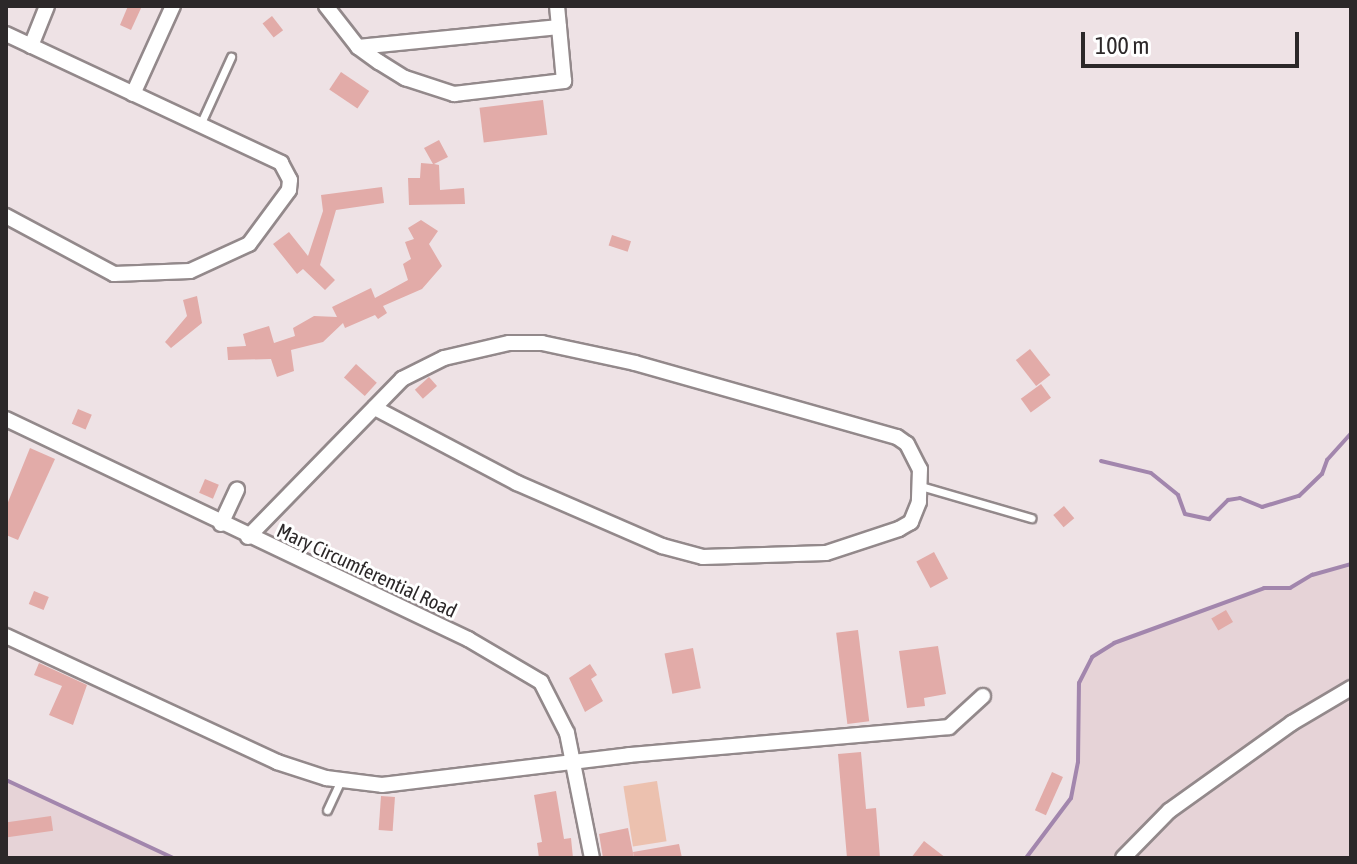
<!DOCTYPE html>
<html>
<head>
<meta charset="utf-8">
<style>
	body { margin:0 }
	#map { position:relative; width:1357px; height:864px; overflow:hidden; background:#eee2e5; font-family:"Asap Condensed",sans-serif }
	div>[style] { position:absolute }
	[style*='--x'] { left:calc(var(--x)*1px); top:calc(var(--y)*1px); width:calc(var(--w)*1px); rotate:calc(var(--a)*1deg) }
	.built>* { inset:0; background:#e6d3d7 }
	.green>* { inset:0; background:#ecc1af; transform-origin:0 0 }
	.stream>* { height:4px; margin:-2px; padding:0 2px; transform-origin:2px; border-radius:2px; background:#a286ad }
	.building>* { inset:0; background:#e2aba8; transform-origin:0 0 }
	.roads { filter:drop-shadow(2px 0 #93898b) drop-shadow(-2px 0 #93898b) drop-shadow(0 2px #93898b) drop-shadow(0 -2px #93898b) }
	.lane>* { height:7px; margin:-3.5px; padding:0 3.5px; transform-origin:3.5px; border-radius:3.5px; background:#fff }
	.street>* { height:14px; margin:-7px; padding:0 7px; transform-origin:7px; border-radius:7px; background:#fff }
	span { translate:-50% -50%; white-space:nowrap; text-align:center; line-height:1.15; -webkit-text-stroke:6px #fff; paint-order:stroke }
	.street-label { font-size:20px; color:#2c2829 }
	.frame { position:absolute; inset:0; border:8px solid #2c2829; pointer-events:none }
	.scale { position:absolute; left:1081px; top:32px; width:218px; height:36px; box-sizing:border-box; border:4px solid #2c2829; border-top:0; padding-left:10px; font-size:24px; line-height:28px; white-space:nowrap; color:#2c2829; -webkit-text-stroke:6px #fff; paint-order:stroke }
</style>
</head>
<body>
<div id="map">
	<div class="built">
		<div style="clip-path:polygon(1351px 564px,1351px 858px,1026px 858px,1071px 797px,1078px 762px,1079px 683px,1092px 657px,1114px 643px,1264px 588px,1290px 588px,1312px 575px)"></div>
		<div style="clip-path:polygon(6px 780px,130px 835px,173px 858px,6px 858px)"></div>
	</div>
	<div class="green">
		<div style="left:657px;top:781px;width:61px;height:34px;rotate:81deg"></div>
	</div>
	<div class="stream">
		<div style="--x:1101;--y:461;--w:51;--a:13.5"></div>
		<div style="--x:1151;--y:473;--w:35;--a:39"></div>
		<div style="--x:1178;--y:495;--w:20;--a:70"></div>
		<div style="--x:1185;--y:514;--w:25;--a:12"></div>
		<div style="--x:1209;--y:519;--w:27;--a:-45"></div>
		<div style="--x:1228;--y:500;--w:12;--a:-9"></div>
		<div style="--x:1240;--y:498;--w:24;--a:22"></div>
		<div style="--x:1262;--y:507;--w:39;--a:-17"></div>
		<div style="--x:1299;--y:496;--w:32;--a:-44"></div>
		<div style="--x:1322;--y:474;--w:15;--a:-70"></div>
		<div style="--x:1327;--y:460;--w:36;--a:-48"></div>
		<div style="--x:6;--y:780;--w:184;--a:25"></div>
		<div style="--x:1026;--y:858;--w:75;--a:-53.1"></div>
		<div style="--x:1071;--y:798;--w:37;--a:-79"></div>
		<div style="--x:1078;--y:762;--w:79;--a:-89.3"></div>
		<div style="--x:1079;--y:683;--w:29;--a:-63"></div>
		<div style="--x:1092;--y:657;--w:26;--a:-32"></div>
		<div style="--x:1114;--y:643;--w:160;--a:-20.1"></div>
		<div style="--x:1264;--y:588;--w:26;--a:0"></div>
		<div style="--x:1290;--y:588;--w:26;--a:-31"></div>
		<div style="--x:1312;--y:575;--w:41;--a:-15.8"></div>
	</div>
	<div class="building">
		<div style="clip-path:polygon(128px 6px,142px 6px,131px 30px,120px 25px)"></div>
		<div style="left:272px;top:16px;width:18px;height:12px;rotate:52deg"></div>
		<div style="left:341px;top:72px;width:34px;height:21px;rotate:34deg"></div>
		<div style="left:543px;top:100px;width:35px;height:64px;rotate:83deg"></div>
		<div style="clip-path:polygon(439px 140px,448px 157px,434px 164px,439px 165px,440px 190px,464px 188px,465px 204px,409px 205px,408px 178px,420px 178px,421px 163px,433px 164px,424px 148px)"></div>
		<div style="clip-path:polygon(382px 187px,384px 203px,336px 210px,320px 265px,335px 280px,325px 290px,303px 269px,297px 274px,273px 244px,289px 232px,308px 256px,323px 211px,321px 195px)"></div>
		<div style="clip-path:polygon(421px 220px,438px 231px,429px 244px,442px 266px,422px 289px,383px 306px,387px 313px,378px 319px,375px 315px,345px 328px,343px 323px,323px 342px,291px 350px,294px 371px,277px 377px,271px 359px,228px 360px,227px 347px,246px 346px,243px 334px,269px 326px,274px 343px,295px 336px,293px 328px,314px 316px,337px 317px,332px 307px,371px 288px,375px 298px,408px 280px,403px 264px,411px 259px,405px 242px,414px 239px,408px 228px)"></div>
		<div style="left:612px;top:235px;width:20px;height:11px;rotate:18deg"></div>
		<div style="clip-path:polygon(197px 296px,202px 323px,171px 348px,165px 342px,187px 316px,183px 300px)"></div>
		<div style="left:1030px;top:349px;width:33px;height:18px;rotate:52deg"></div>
		<div style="left:356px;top:364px;width:28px;height:18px;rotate:42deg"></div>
		<div style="left:429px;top:377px;width:12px;height:19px;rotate:48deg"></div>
		<div style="left:1041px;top:384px;width:17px;height:25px;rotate:54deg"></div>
		<div style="left:78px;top:409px;width:15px;height:16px;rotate:23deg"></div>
		<div style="clip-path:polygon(30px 448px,55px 459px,18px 540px,6px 535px,6px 507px)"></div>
		<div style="left:205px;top:479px;width:15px;height:15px;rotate:23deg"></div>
		<div style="left:1064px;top:506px;width:16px;height:14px;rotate:50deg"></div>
		<div style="left:934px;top:552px;width:30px;height:20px;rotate:62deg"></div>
		<div style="left:34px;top:591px;width:16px;height:14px;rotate:22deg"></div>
		<div style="left:1226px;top:610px;width:14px;height:17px;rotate:60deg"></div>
		<div style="left:858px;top:630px;width:92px;height:22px;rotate:83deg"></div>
		<div style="clip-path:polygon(938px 646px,946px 694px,924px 698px,925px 706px,907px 708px,899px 651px)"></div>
		<div style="left:693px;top:648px;width:41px;height:29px;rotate:79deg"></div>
		<div style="clip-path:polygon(39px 663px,87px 685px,73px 725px,49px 715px,62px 686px,34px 675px)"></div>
		<div style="clip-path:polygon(590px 664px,597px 675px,591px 679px,603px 701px,585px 712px,569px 678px)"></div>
		<div style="clip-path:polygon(861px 752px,866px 809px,876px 808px,880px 858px,847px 858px,838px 754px)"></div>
		<div style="left:1052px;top:772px;width:12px;height:42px;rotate:24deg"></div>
		<div style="clip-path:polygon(556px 791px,564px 839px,571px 838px,573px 858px,539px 858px,537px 843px,542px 842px,534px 795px)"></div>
		<div style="left:381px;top:796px;width:14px;height:34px;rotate:4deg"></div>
		<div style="left:51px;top:816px;width:15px;height:46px;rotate:82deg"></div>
		<div style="clip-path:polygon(628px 828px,634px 858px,603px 858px,599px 834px)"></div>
		<div style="clip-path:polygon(924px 841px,946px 858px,911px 858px)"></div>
		<div style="clip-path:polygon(679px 844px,682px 858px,634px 858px,633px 852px)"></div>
	</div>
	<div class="roads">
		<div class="lane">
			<div style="--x:200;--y:125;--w:75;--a:-65.5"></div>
			<div style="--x:921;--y:486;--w:115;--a:16.2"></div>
			<div style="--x:327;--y:810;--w:33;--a:-65"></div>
		</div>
		<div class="street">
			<div style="--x:326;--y:6;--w:52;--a:52"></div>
			<div style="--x:358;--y:47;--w:26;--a:36"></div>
			<div style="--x:379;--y:62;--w:31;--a:32"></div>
			<div style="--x:405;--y:78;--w:52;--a:18.1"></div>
			<div style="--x:454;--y:94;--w:111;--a:-6.7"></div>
			<div style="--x:564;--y:81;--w:75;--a:-95.3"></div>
			<div style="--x:6;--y:34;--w:304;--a:25.1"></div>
			<div style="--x:281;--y:163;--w:19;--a:62"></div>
			<div style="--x:290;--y:180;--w:10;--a:96"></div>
			<div style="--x:289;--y:190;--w:67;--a:126.5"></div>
			<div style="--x:249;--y:244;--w:65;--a:155.4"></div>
			<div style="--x:190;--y:271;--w:76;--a:177.7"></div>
			<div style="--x:114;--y:274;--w:123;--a:-151.8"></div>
			<div style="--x:31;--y:46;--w:43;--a:-68.2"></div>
			<div style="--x:358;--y:47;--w:202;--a:-5.7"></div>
			<div style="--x:133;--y:94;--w:97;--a:-65.6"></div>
			<div style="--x:6;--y:419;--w:512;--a:25.46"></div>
			<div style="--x:468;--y:639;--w:85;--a:30.5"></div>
			<div style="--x:541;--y:682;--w:57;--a:63"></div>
			<div style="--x:567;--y:733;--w:127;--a:78.7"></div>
			<div style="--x:221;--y:524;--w:38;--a:-65"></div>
			<div style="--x:248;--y:537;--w:221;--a:-45.7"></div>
			<div style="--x:402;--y:379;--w:47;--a:-26.6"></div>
			<div style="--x:444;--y:358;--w:67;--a:-13"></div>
			<div style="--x:509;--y:343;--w:33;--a:0"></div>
			<div style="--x:542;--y:343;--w:95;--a:12.1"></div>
			<div style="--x:635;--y:363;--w:272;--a:15.8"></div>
			<div style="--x:897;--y:437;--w:12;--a:35"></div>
			<div style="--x:907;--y:444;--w:28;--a:63"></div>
			<div style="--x:920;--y:469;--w:33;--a:92"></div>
			<div style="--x:919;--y:502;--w:22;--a:112"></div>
			<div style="--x:911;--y:522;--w:14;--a:150"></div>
			<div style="--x:899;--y:529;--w:77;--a:161.8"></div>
			<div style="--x:826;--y:553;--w:123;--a:178.1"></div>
			<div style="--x:703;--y:557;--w:42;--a:-165"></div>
			<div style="--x:662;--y:546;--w:158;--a:-156.5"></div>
			<div style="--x:517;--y:483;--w:161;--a:-152.2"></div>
			<div style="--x:6;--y:636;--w:299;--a:24.9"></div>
			<div style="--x:277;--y:762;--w:52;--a:18.1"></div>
			<div style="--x:326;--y:778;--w:56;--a:7.1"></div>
			<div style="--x:382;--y:785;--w:249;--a:-6.9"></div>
			<div style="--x:629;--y:755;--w:321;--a:-5"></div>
			<div style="--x:949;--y:727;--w:46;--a:-42.4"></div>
			<div style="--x:1123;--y:858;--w:66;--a:-45.6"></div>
			<div style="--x:1169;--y:811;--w:151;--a:-35.6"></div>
			<div style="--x:1292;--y:723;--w:69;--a:-30.7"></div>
		</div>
	</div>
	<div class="street-label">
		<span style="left:367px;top:570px;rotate:25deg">Mary Circumferential Road</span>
	</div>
	<div class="frame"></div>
	<div class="scale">100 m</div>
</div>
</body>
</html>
